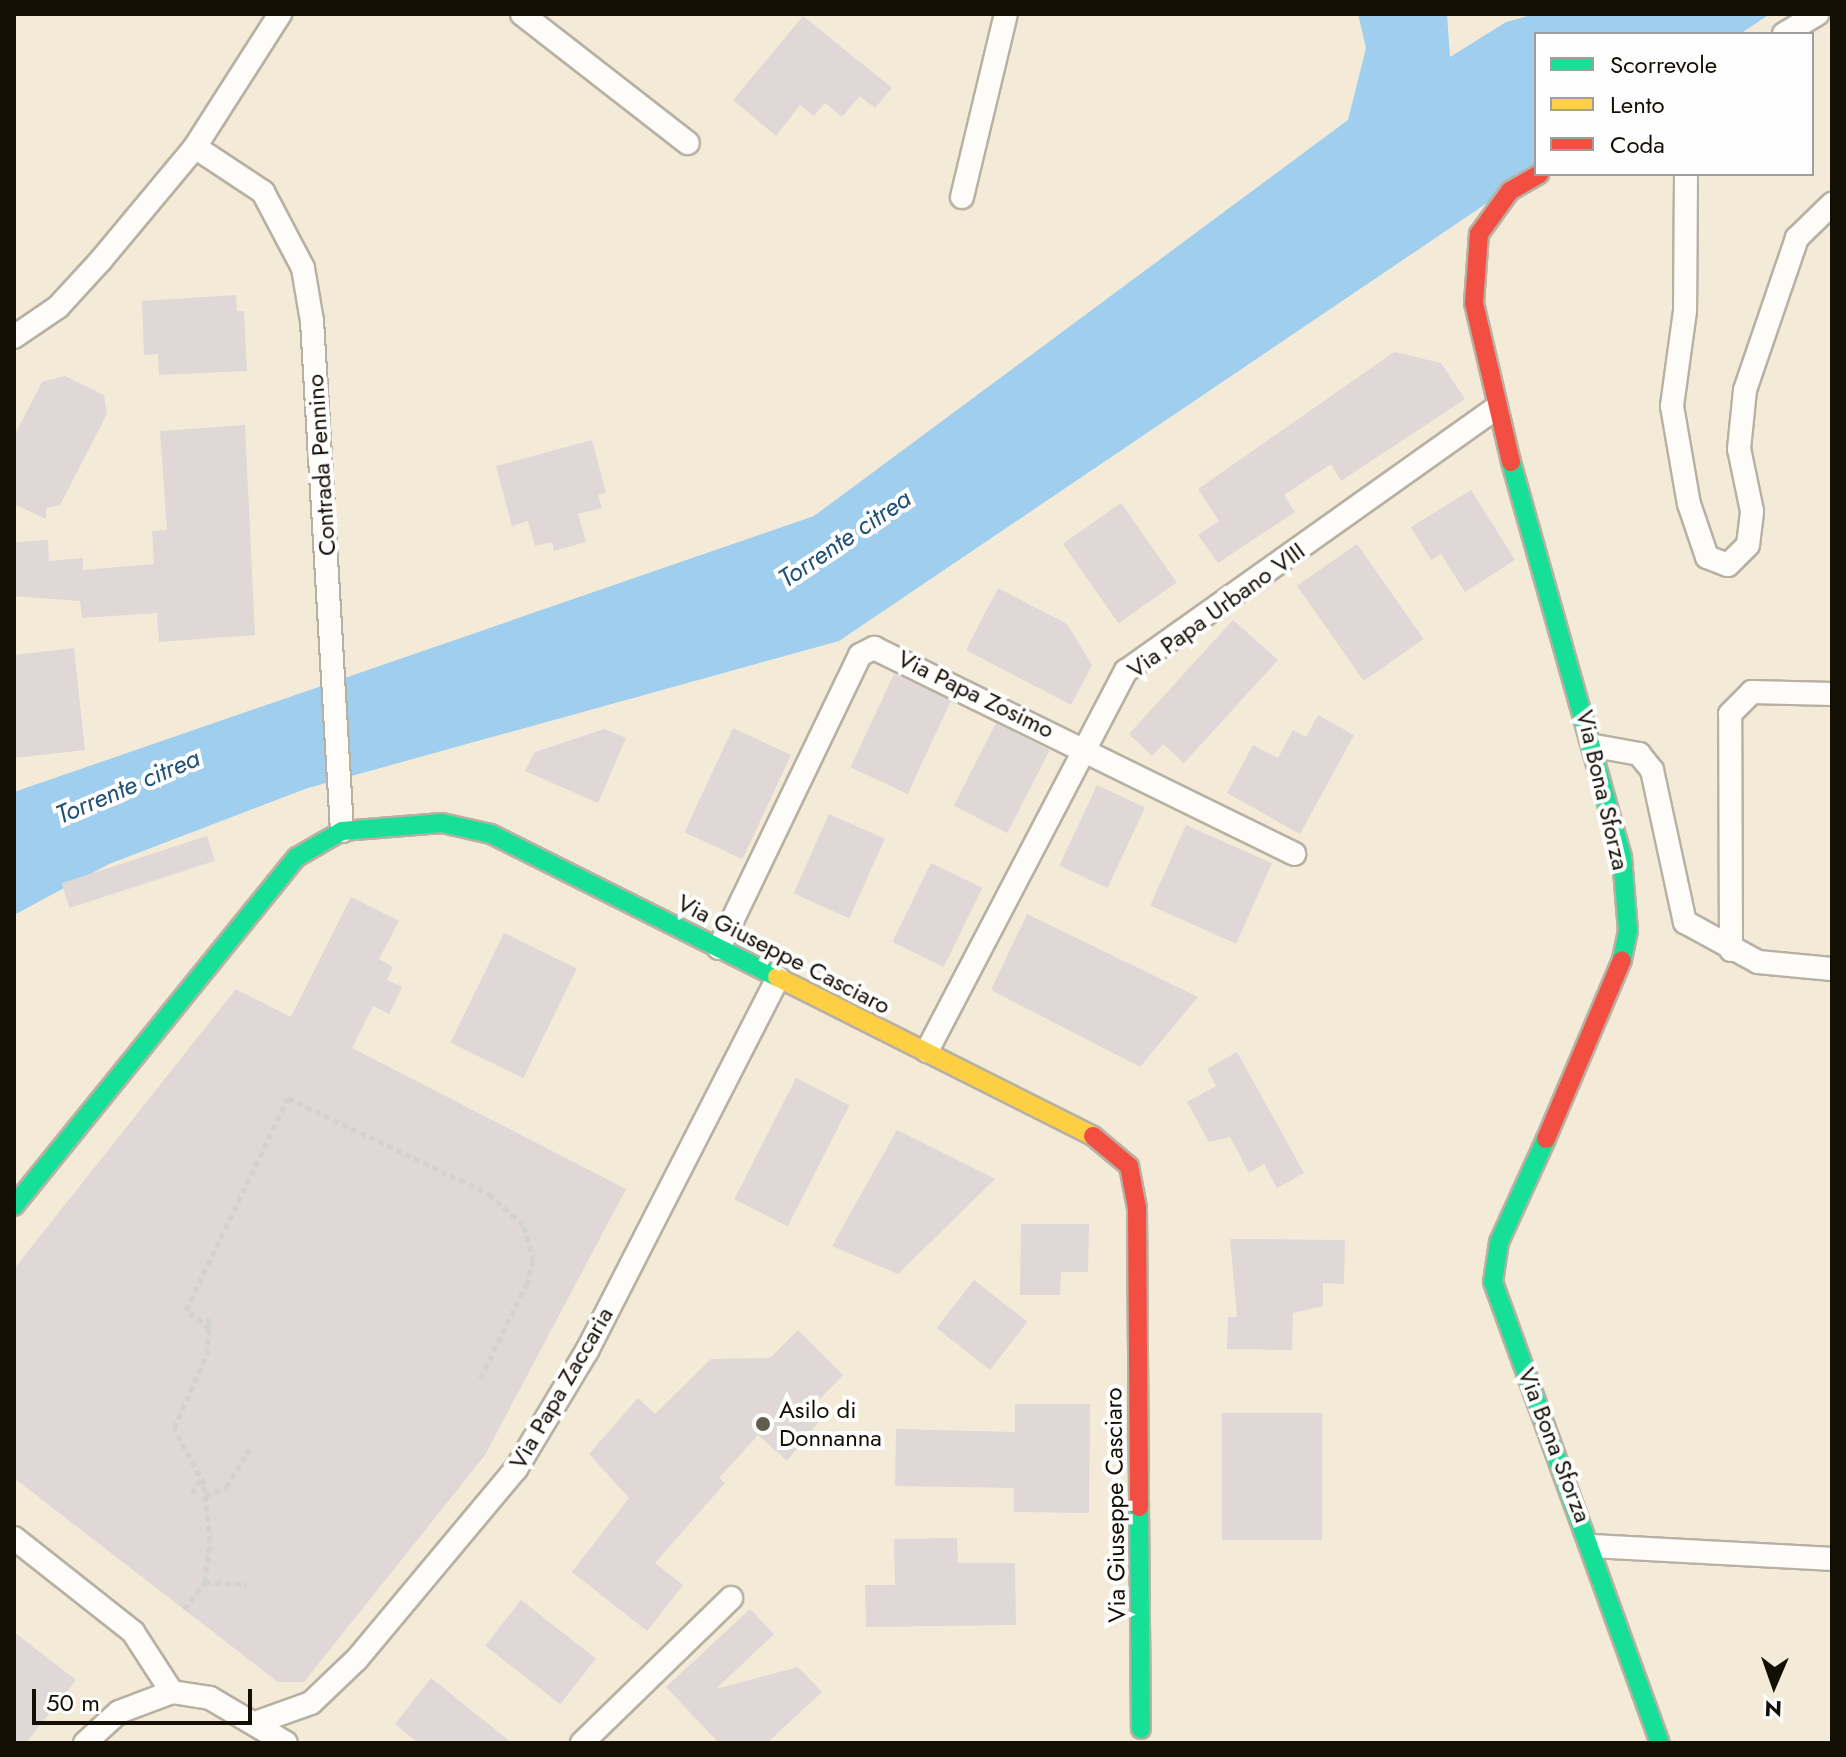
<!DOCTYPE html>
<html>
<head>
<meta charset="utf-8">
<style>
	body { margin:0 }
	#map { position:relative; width:1846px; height:1757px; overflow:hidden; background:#f3ebd8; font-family:Jost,sans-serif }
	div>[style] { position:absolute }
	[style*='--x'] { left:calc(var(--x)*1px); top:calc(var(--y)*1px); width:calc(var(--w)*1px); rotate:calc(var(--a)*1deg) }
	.water>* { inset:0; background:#a0ceee }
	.building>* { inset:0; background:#dfd8d6; transform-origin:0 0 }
	.path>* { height:5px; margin-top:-2.5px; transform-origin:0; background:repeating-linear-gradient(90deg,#d4d2cc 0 6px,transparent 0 10px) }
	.roads { filter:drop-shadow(2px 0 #b8b1a3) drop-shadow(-2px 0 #b8b1a3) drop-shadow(0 2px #b8b1a3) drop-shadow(0 -2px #b8b1a3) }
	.street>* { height:22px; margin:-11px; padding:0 11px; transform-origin:11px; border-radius:11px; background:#fdfcf9 }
	.fast>* { height:18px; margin:-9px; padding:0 9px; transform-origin:9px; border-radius:9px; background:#16e098 }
	.slow>* { height:18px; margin:-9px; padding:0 9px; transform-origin:9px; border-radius:9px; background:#ffcf43 }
	.jam>* { height:18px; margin:-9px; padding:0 9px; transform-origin:9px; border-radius:9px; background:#f24e42 }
	.dots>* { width:22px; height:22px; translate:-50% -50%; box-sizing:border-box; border:4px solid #fefefe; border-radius:50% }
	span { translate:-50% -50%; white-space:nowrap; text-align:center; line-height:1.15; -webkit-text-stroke:8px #fefefe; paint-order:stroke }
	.street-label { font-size:24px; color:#140f04 }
	.poi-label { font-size:24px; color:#140f04 }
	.left { translate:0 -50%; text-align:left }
	.water-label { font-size:26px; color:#205176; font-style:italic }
	.frame { position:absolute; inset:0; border:16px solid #140f04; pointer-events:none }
	.legend { position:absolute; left:1534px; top:32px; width:280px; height:144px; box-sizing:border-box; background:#fefefe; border:2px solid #a09e9a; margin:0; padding:10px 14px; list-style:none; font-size:24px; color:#140f04 }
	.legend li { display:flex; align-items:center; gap:16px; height:40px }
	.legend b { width:40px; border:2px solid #a09e9a }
	.north { position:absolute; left:1734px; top:1645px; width:80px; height:80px; -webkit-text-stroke:6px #fefefe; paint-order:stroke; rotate:182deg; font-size:22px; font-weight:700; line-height:32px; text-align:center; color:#140f04 }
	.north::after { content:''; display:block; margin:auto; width:28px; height:36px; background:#140f04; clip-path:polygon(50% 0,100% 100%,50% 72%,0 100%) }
	.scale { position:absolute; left:32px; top:1689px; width:220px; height:36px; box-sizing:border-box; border:4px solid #140f04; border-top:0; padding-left:10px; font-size:24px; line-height:28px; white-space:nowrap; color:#140f04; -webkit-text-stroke:6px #fefefe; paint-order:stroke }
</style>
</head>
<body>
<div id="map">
	<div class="water">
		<div style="clip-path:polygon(1358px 14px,1447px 14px,1450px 57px,1506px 22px,1535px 14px,1770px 14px,1740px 34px,1536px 34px,1536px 170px,839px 641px,308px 788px,109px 864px,14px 915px,14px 792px,814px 516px,1348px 120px,1366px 48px)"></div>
	</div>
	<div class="building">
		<div style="clip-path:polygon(803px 16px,892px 88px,875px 108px,860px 96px,842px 117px,825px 103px,814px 116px,800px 105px,776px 136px,733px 100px)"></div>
		<div style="clip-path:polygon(236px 295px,237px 311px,244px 311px,247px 371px,159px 375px,158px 354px,144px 355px,142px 301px)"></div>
		<div style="clip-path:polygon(1394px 352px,1441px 363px,1465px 399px,1341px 481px,1331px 464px,1284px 495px,1295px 512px,1218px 563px,1198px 535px,1219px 521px,1198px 489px)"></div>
		<div style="clip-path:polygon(65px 376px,104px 395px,107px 414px,60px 505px,46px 508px,46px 519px,14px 504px,14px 436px,42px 382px)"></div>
		<div style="clip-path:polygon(245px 425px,255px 635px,159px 642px,157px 613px,82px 618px,80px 601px,14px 596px,14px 542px,48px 540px,49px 561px,83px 558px,83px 570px,154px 564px,152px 531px,167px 530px,160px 431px)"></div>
		<div style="clip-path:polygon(592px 440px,606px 493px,598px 495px,602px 508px,578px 514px,586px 542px,554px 551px,552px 542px,535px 546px,528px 521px,512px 526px,496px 466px)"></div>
		<div style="clip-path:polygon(1471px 490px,1515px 560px,1465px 592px,1441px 554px,1431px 560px,1411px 527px)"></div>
		<div style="left:1121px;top:503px;width:97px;height:71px;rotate:55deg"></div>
		<div style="left:1357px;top:544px;width:116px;height:73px;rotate:55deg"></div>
		<div style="clip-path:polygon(998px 588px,1067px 624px,1092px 665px,1071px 705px,966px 650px)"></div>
		<div style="clip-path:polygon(1233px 620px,1278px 660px,1184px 763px,1163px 744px,1152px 756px,1129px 734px)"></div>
		<div style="clip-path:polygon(74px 648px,85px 750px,14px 758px,14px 655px)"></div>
		<div style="left:894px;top:674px;width:63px;height:103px;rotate:25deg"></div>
		<div style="clip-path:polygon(1318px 715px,1354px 735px,1300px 834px,1227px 793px,1253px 745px,1278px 758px,1293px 730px,1306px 737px)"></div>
		<div style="left:996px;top:723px;width:60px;height:93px;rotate:27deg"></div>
		<div style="left:733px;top:728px;width:64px;height:115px;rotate:25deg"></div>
		<div style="clip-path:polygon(604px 729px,626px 738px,598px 803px,525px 771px,535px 752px)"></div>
		<div style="left:1097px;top:785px;width:53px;height:89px;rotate:25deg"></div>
		<div style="left:829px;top:814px;width:61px;height:87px;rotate:24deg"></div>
		<div style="left:1186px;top:825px;width:94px;height:88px;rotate:24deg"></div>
		<div style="left:207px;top:836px;width:26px;height:153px;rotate:72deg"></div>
		<div style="left:931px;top:863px;width:57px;height:88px;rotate:26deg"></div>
		<div style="clip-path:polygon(351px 897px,399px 921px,379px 959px,393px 967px,387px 980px,402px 987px,389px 1014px,373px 1006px,352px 1048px,626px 1189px,485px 1455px,304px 1682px,278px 1682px,14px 1478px,14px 1269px,236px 989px,291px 1017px)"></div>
		<div style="clip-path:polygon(1027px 914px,1198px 997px,1140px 1067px,991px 990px)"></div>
		<div style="left:504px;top:933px;width:81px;height:122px;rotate:26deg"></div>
		<div style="clip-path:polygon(1237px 1052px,1304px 1173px,1277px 1188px,1264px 1164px,1249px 1173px,1230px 1137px,1209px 1142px,1187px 1102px,1216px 1086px,1207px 1069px)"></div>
		<div style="left:796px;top:1078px;width:60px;height:136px;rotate:27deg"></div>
		<div style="clip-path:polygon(897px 1130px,995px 1179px,898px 1274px,832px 1246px)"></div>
		<div style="clip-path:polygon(1021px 1224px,1089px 1224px,1088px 1272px,1061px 1272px,1060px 1295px,1020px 1295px)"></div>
		<div style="clip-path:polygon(1230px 1239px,1345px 1240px,1344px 1284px,1323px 1283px,1323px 1306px,1293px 1313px,1292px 1350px,1227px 1349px,1228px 1317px,1237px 1317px)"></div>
		<div style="left:974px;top:1280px;width:68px;height:61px;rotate:38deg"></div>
		<div style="clip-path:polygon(798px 1330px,843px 1375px,816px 1403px,826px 1413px,787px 1461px,758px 1435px,719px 1478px,725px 1483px,655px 1563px,683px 1585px,647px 1631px,572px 1572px,629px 1498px,589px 1454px,638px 1398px,655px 1414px,711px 1359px,770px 1358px)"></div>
		<div style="clip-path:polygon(1015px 1404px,1090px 1404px,1089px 1513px,1014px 1512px,1014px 1488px,895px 1486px,896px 1429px,1015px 1432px)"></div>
		<div style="left:1222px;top:1413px;width:100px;height:127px"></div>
		<div style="clip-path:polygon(957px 1538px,958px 1563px,1015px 1563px,1016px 1625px,866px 1627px,865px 1585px,895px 1585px,894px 1539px)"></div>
		<div style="left:521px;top:1600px;width:95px;height:58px;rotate:38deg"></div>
		<div style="clip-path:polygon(750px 1609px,774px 1634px,716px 1689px,798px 1667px,822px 1692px,767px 1743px,719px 1743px,666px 1687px)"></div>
		<div style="clip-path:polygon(14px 1632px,76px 1680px,26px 1743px,14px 1743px)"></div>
		<div style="clip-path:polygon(431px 1678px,512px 1743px,418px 1743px,395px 1724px)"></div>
	</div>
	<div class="path">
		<div style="--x:210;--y:1328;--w:30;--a:-143"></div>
		<div style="--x:186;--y:1310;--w:235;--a:-64.3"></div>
		<div style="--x:288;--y:1098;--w:223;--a:25.5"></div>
		<div style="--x:489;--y:1194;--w:47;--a:42.4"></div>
		<div style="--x:524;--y:1226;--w:35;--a:75"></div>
		<div style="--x:533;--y:1260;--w:24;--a:105"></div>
		<div style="--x:527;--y:1283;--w:107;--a:116.1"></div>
		<div style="--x:192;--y:1493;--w:17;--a:-59"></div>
		<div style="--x:205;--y:1496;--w:23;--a:-23"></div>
		<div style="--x:226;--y:1487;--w:44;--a:-58.1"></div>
		<div style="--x:205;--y:1582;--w:41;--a:2.8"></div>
		<div style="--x:184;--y:1609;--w:34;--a:-52"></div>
		<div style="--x:205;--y:1582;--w:41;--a:-83"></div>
		<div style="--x:210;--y:1541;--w:57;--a:-96"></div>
		<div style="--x:204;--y:1484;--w:64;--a:-118.2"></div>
		<div style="--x:174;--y:1428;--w:81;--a:-66"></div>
		<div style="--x:207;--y:1354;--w:39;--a:-87"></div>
	</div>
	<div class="roads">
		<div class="street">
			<div style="--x:522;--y:14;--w:210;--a:37.9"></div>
			<div style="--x:1784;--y:34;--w:39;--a:-31"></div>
			<div style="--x:195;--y:147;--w:82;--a:33.5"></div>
			<div style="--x:263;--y:192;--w:86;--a:62.2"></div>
			<div style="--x:303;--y:268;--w:54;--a:80.4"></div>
			<div style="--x:312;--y:321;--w:511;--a:86.63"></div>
			<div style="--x:1686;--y:174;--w:137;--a:90.4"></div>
			<div style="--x:1685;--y:311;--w:96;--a:97.8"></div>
			<div style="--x:1672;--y:406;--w:99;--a:80.2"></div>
			<div style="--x:1689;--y:504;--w:56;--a:71.2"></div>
			<div style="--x:1707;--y:557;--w:22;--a:21"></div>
			<div style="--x:1728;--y:565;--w:28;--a:-45"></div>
			<div style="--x:1748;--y:545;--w:34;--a:-83"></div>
			<div style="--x:1752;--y:511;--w:63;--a:-101.8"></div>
			<div style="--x:1739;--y:449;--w:59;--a:-84.2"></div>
			<div style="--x:1745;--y:390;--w:161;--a:-71.1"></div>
			<div style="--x:1797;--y:238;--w:49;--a:-44.2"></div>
			<div style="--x:962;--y:197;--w:188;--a:-76.5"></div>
			<div style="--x:14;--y:337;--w:53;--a:-34.3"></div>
			<div style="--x:58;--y:307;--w:64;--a:-47.5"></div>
			<div style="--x:101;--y:260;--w:147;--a:-50.2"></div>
			<div style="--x:195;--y:147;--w:158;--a:-57.4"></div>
			<div style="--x:1595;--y:746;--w:45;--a:10.3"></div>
			<div style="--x:1639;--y:754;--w:21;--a:51"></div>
			<div style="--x:1652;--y:770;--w:156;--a:77.8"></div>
			<div style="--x:1685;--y:922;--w:83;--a:28.7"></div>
			<div style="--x:1758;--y:962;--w:74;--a:5.4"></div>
			<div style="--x:719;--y:948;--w:325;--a:-64.3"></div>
			<div style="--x:860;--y:655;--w:16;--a:-27"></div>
			<div style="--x:874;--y:648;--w:468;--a:26.1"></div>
			<div style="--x:1731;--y:950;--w:236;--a:-90.2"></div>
			<div style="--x:1730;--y:714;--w:31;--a:-45"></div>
			<div style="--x:1752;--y:692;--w:80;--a:1.4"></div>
			<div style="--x:927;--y:1051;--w:429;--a:-62.4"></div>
			<div style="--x:1126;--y:671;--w:453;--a:-35.4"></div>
			<div style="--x:14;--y:1538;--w:152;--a:38.3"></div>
			<div style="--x:133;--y:1632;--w:72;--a:57"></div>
			<div style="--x:172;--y:1692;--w:38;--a:9"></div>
			<div style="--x:210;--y:1698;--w:88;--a:30.6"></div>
			<div style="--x:1594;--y:1546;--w:238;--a:3.1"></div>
			<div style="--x:255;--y:1723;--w:59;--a:-19.7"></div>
			<div style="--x:311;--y:1703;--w:64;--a:-43.7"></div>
			<div style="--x:357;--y:1659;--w:248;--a:-50.1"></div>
			<div style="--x:516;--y:1469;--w:138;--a:-59"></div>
			<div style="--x:587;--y:1351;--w:419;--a:-62.9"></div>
			<div style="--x:85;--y:1743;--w:46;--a:-42.4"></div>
			<div style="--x:119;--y:1712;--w:57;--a:-20.7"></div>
			<div style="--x:582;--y:1743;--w:208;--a:-44.2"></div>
		</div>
		<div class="fast">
			<div style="--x:1511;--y:462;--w:410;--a:74.3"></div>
			<div style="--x:1622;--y:857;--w:74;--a:85.4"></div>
			<div style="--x:1628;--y:931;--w:30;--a:102"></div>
			<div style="--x:1546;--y:1139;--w:113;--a:114.5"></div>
			<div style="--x:1499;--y:1242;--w:40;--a:98.5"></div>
			<div style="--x:1493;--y:1282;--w:490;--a:70.1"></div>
			<div style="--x:14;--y:1206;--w:449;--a:-51"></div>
			<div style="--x:297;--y:857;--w:52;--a:-30"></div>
			<div style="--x:342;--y:831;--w:100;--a:-4.6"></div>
			<div style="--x:442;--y:823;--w:50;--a:12.7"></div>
			<div style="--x:491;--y:834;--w:320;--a:26.6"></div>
			<div style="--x:1139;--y:1507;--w:222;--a:89.5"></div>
		</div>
		<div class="slow">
			<div style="--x:777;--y:977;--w:354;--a:26.7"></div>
		</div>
		<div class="jam">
			<div style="--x:1511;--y:462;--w:163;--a:-103.1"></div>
			<div style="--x:1474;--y:303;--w:69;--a:-85.9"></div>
			<div style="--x:1479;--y:234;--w:53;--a:-54.2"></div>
			<div style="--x:1510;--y:191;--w:34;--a:-30"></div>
			<div style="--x:1093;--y:1136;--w:47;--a:39.8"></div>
			<div style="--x:1129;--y:1166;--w:43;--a:79.2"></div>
			<div style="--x:1137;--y:1208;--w:299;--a:89.6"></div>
			<div style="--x:1546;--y:1139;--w:194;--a:-67"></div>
		</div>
	</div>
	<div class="dots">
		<div style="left:763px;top:1424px;background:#625c4e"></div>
	</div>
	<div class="street-label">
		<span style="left:321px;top:465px;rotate:-94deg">Contrada Pennino</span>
		<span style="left:1216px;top:610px;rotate:-36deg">Via Papa Urbano VIII</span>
		<span style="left:976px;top:694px;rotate:26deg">Via Papa Zosimo</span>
		<span style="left:1603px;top:790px;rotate:77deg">Via Bona Sforza</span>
		<span style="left:784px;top:954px;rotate:27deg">Via Giuseppe Casciaro</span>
		<span style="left:561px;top:1388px;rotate:-60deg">Via Papa Zaccaria</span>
		<span style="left:1555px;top:1445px;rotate:69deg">Via Bona Sforza</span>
		<span style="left:1115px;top:1505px;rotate:-91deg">Via Giuseppe Casciaro</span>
	</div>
	<div class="poi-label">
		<span class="left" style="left:779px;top:1424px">Asilo di<br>Donnanna</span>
	</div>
	<div class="water-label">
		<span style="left:845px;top:539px;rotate:-34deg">Torrente citrea</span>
		<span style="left:128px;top:787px;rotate:-23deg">Torrente citrea</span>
	</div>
	<div class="frame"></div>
	<ul class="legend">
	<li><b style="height:10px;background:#16e098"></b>Scorrevole</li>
	<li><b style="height:10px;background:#ffcf43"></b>Lento</li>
	<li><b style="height:10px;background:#f24e42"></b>Coda</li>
	</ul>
	<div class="north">N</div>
	<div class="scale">50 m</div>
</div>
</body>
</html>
